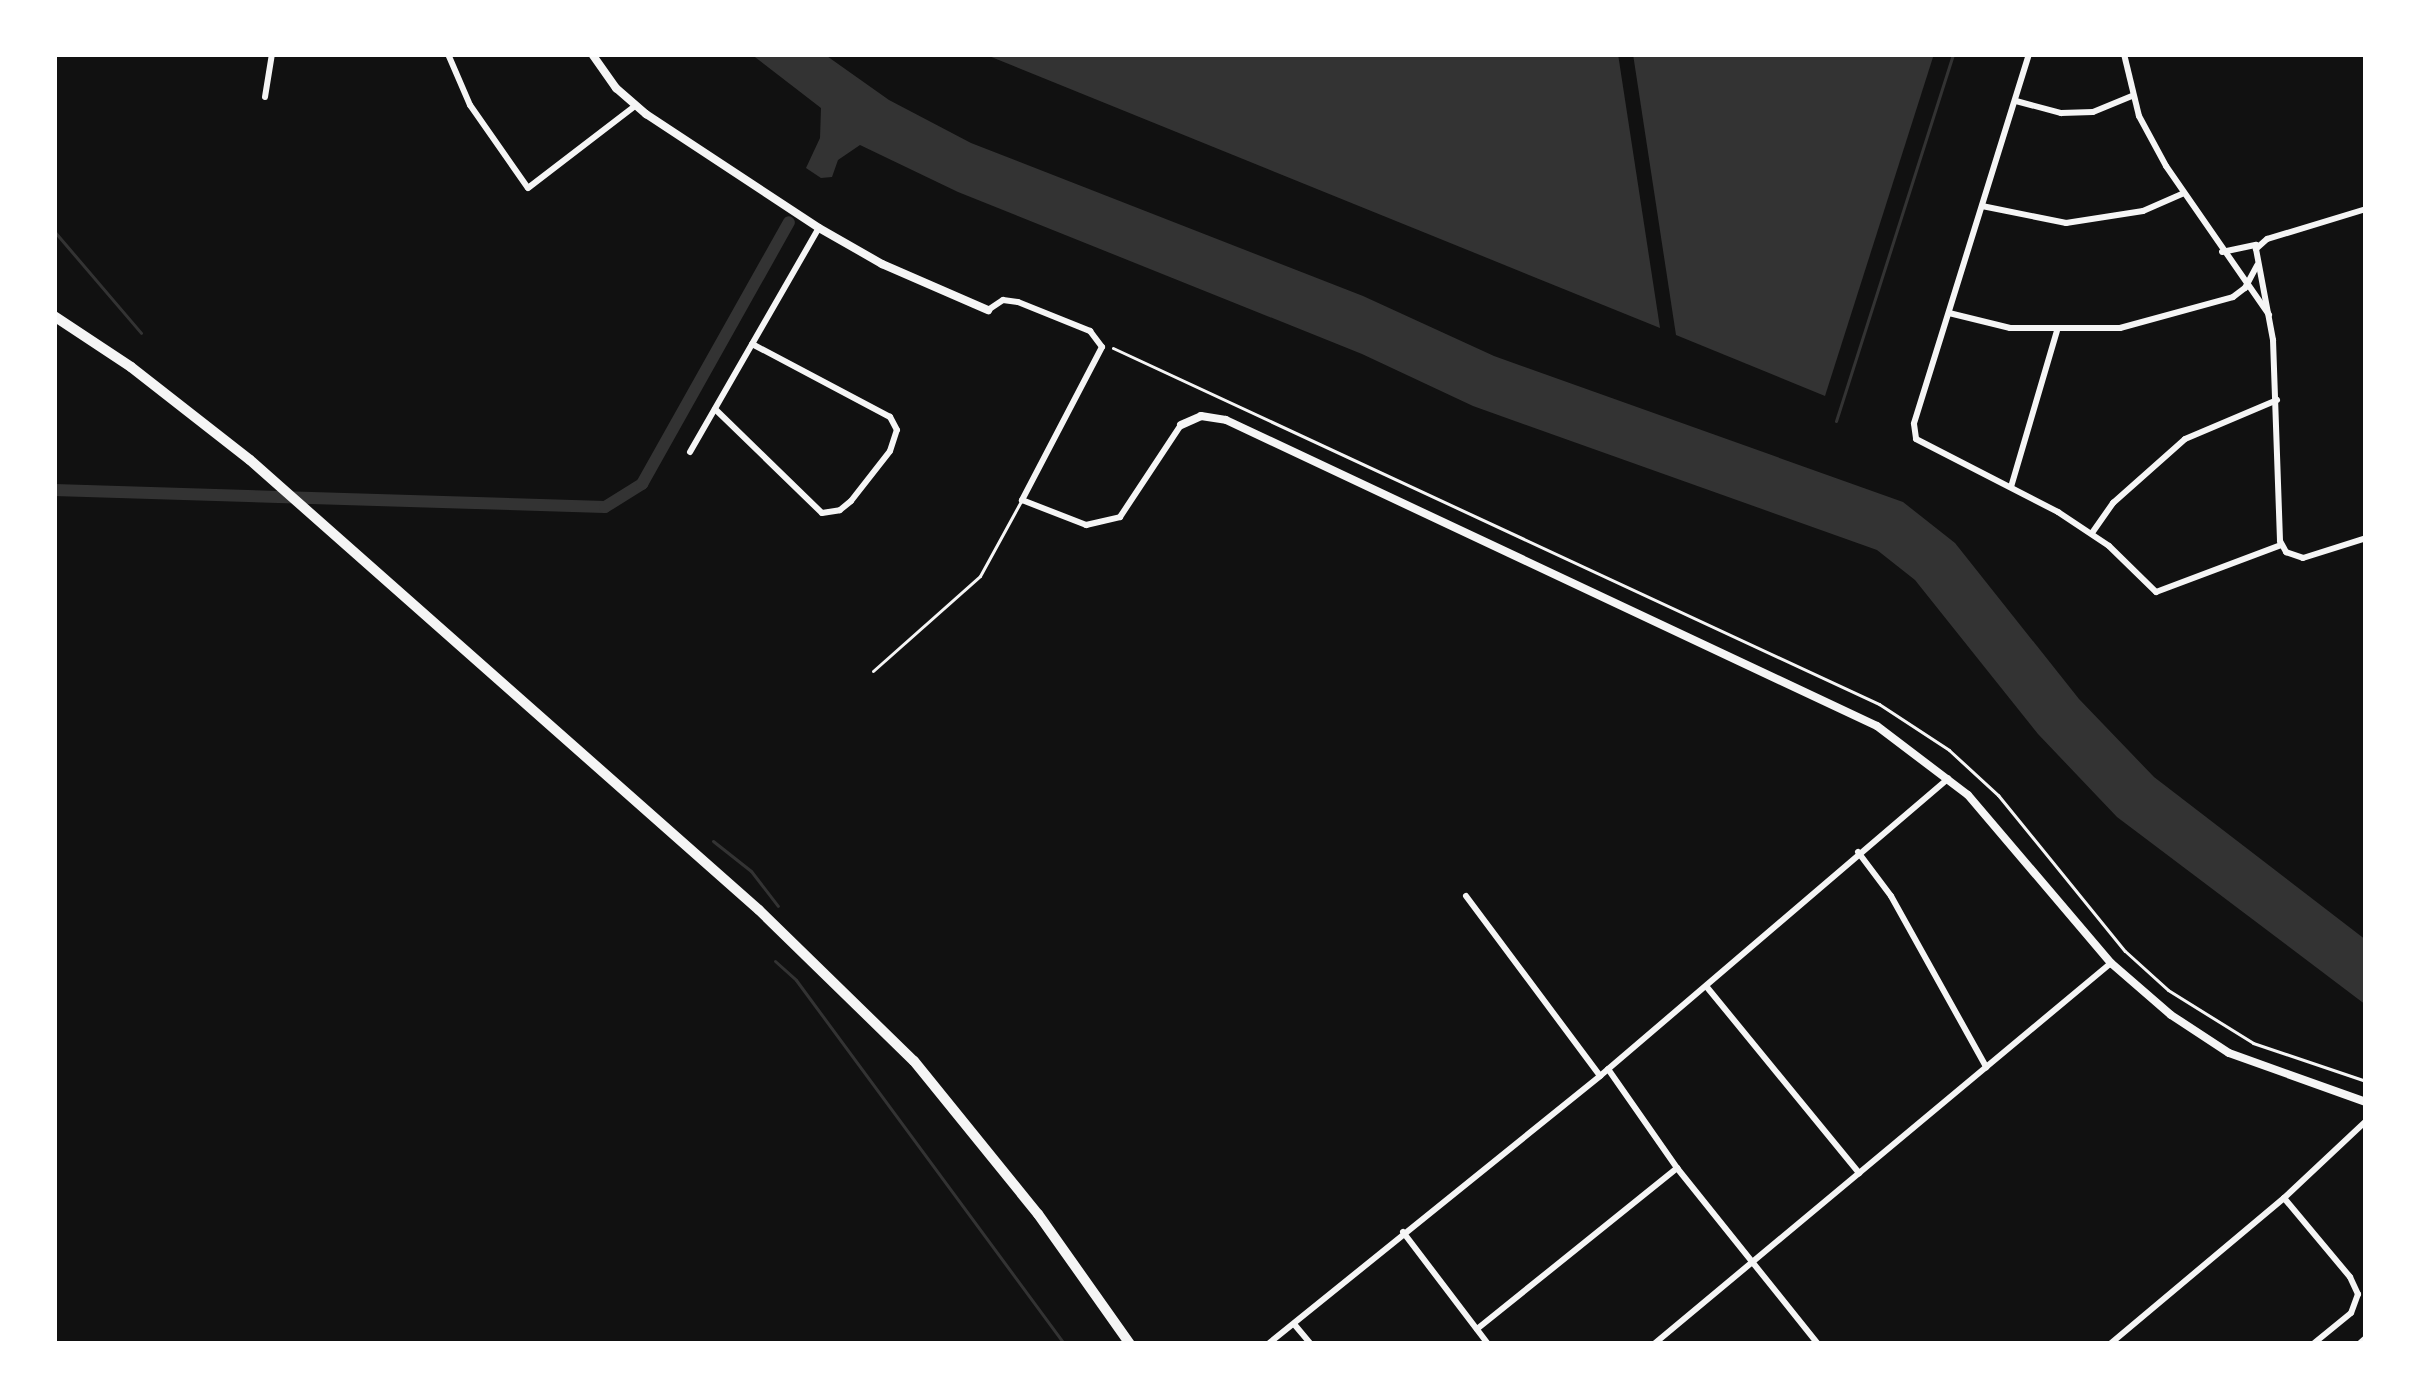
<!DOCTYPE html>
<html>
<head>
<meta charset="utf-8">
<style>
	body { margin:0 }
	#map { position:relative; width:2420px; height:1398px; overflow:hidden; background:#111; font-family:Barlow,sans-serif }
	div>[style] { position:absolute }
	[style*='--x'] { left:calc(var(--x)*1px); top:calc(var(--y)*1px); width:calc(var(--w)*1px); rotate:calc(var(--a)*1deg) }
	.water>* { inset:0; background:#333 }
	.stream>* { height:3px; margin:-1.5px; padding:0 1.5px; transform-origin:1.5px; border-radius:1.5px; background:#333 }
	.canal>* { height:12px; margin:-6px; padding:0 6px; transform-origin:6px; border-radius:6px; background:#333 }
	.path>* { height:3px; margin:-1.5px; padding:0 1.5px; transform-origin:1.5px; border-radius:1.5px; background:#f5f5f5 }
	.service>* { height:3px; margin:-1.5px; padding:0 1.5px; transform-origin:1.5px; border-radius:1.5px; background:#f5f5f5 }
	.minor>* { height:6px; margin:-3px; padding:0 3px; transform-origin:3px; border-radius:3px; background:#f5f5f5 }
	.tertiary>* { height:8px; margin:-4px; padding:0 4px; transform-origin:4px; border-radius:4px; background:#f5f5f5 }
	.trunk>* { height:10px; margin:-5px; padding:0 5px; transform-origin:5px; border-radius:5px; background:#f5f5f5 }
	span { translate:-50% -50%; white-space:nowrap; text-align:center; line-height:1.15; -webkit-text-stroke:9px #fff; paint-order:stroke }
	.frame { position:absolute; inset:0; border:57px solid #fff; pointer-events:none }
</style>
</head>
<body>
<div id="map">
	<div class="water">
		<div style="clip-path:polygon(751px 54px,824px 54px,889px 100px,971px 143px,1363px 296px,1494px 356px,1903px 502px,1955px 543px,2079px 699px,2154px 777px,2366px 940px,2366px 1005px,2117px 817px,2038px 734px,1915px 580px,1877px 550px,1473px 406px,1362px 354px,958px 192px,860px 145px,838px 160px,832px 177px,821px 178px,806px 168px,820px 138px,821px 108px)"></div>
		<div style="clip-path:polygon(984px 54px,1618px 54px,1660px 328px)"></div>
		<div style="clip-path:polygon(1633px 54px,1934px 54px,1825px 396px,1676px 335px)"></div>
	</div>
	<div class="stream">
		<div style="--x:54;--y:231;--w:134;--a:49.5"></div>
		<div style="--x:1836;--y:421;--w:385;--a:-72.3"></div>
		<div style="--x:713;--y:841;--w:48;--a:38.3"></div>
		<div style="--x:751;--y:871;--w:44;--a:52.4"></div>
		<div style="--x:775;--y:961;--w:28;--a:42"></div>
		<div style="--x:796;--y:980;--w:452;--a:53.6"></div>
	</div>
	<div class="canal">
		<div style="--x:54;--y:490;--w:551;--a:1.77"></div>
		<div style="--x:605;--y:507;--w:44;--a:-31.9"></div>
		<div style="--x:642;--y:484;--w:300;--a:-60.7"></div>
	</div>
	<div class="path">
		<div style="--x:1113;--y:348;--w:845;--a:24.93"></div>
		<div style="--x:1879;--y:704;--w:84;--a:33.3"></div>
		<div style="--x:1949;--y:750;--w:67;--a:42.6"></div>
		<div style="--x:1998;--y:795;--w:201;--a:50.9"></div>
		<div style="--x:2125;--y:951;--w:58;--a:42.2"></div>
		<div style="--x:2168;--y:990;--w:100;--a:31.9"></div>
		<div style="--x:2253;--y:1043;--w:119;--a:18.6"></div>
	</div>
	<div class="service">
		<div style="--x:873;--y:671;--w:143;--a:-41.6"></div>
		<div style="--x:980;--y:576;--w:85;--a:-61.3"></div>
	</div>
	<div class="minor">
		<div style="--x:448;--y:54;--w:56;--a:66.7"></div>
		<div style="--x:470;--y:105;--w:101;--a:55.1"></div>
		<div style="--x:528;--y:188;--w:135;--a:-37.5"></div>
		<div style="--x:2029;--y:54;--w:387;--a:107.3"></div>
		<div style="--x:1914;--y:424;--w:15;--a:82"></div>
		<div style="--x:1916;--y:439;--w:160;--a:27.2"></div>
		<div style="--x:2058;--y:512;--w:61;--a:33.7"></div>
		<div style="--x:2109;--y:546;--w:66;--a:44.4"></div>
		<div style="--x:2156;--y:592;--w:134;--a:-20.6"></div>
		<div style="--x:2124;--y:54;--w:64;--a:76.4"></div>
		<div style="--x:2139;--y:116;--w:57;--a:61.6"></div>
		<div style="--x:2166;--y:166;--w:181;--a:55.3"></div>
		<div style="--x:265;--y:97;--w:44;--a:-80.8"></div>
		<div style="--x:2016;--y:101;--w:47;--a:14.9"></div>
		<div style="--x:2061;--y:113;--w:32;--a:-2"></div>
		<div style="--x:2093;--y:112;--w:42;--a:-22.3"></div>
		<div style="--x:1982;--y:206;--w:86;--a:11.4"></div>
		<div style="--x:2066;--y:223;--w:78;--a:-8.9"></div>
		<div style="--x:2143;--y:211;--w:43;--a:-23.6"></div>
		<div style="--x:2366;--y:209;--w:103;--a:163.1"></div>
		<div style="--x:2267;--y:239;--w:15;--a:138"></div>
		<div style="--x:2256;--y:249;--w:93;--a:79.4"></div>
		<div style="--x:2273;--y:340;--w:201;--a:88"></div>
		<div style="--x:2280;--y:541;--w:13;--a:61"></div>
		<div style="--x:2286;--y:552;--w:18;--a:19"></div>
		<div style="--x:2303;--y:558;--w:66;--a:-17.6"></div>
		<div style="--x:2222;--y:252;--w:35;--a:-12"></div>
		<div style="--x:988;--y:310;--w:18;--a:-34"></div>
		<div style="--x:1003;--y:300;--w:15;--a:8"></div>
		<div style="--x:1018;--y:302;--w:78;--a:21.9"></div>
		<div style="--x:1090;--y:331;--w:20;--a:53"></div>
		<div style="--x:1102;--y:347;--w:173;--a:117.6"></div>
		<div style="--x:1022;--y:500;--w:69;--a:21.3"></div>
		<div style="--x:1086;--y:525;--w:35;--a:-13"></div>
		<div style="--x:1120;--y:517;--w:110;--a:-56.5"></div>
		<div style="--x:1949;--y:313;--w:63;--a:13.8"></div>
		<div style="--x:2010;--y:328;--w:110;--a:0"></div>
		<div style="--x:2120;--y:328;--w:117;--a:-15.3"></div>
		<div style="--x:2233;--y:297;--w:15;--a:-37"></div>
		<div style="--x:2245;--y:288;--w:26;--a:-62"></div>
		<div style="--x:715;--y:409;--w:149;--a:44.2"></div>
		<div style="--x:822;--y:513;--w:18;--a:-9"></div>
		<div style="--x:840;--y:510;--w:14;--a:-39"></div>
		<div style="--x:851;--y:501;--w:63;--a:-52"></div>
		<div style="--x:890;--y:451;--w:22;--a:-72"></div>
		<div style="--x:897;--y:430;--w:15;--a:-118"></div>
		<div style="--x:890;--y:417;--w:156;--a:-152.1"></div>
		<div style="--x:690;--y:452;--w:258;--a:-60.1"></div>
		<div style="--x:2011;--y:487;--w:163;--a:-73.6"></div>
		<div style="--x:2092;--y:533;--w:37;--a:-55"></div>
		<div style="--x:2113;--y:503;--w:96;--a:-41.6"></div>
		<div style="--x:2185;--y:439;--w:100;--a:-23"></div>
		<div style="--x:1858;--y:852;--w:55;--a:53.1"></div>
		<div style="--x:1891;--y:896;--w:196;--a:60.9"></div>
		<div style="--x:1466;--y:896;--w:224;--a:53.3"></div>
		<div style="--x:1706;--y:986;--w:242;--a:50.7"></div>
		<div style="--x:1608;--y:1069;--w:121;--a:55.1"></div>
		<div style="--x:1677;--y:1168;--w:226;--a:51.3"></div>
		<div style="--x:2284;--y:1198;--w:103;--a:50.1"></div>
		<div style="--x:2350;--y:1277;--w:19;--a:65"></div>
		<div style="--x:2358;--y:1294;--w:20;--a:110"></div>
		<div style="--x:2351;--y:1313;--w:49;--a:140.8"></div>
		<div style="--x:1403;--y:1232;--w:141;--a:52.8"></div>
		<div style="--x:1294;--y:1324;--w:26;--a:50"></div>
		<div style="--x:1477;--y:1329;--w:257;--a:-38.8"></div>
		<div style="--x:1268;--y:1344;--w:427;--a:-38.9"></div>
		<div style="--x:1600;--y:1076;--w:458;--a:-40.5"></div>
		<div style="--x:1654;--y:1344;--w:595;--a:-39.82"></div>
		<div style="--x:2110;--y:1344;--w:227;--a:-40"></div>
		<div style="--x:2284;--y:1198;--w:112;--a:-43.2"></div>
		<div style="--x:2359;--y:1344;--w:9;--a:-41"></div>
	</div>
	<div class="tertiary">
		<div style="--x:592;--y:54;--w:42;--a:54.8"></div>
		<div style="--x:616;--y:88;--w:40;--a:41"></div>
		<div style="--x:646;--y:114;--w:207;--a:33.4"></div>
		<div style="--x:819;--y:228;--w:73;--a:29.7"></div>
		<div style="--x:882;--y:264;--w:116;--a:23.5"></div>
		<div style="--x:1181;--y:425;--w:22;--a:-24"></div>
		<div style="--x:1201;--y:416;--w:25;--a:9"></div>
		<div style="--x:1226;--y:420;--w:719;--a:25.18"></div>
		<div style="--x:1877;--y:726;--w:114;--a:37.2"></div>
		<div style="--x:1968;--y:795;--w:221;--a:49.6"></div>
		<div style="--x:2111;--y:963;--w:79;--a:40.9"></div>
		<div style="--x:2171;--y:1015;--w:69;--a:33.2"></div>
		<div style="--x:2229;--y:1053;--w:145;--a:19.7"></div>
	</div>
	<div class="trunk">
		<div style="--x:54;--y:316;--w:92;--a:33.5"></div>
		<div style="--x:131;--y:367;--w:151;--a:38"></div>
		<div style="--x:250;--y:460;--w:679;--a:41.48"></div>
		<div style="--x:759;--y:910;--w:216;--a:44.3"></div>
		<div style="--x:914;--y:1061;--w:197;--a:51"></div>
		<div style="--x:1038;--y:1214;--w:159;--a:54.7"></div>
	</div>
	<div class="frame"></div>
</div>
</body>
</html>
